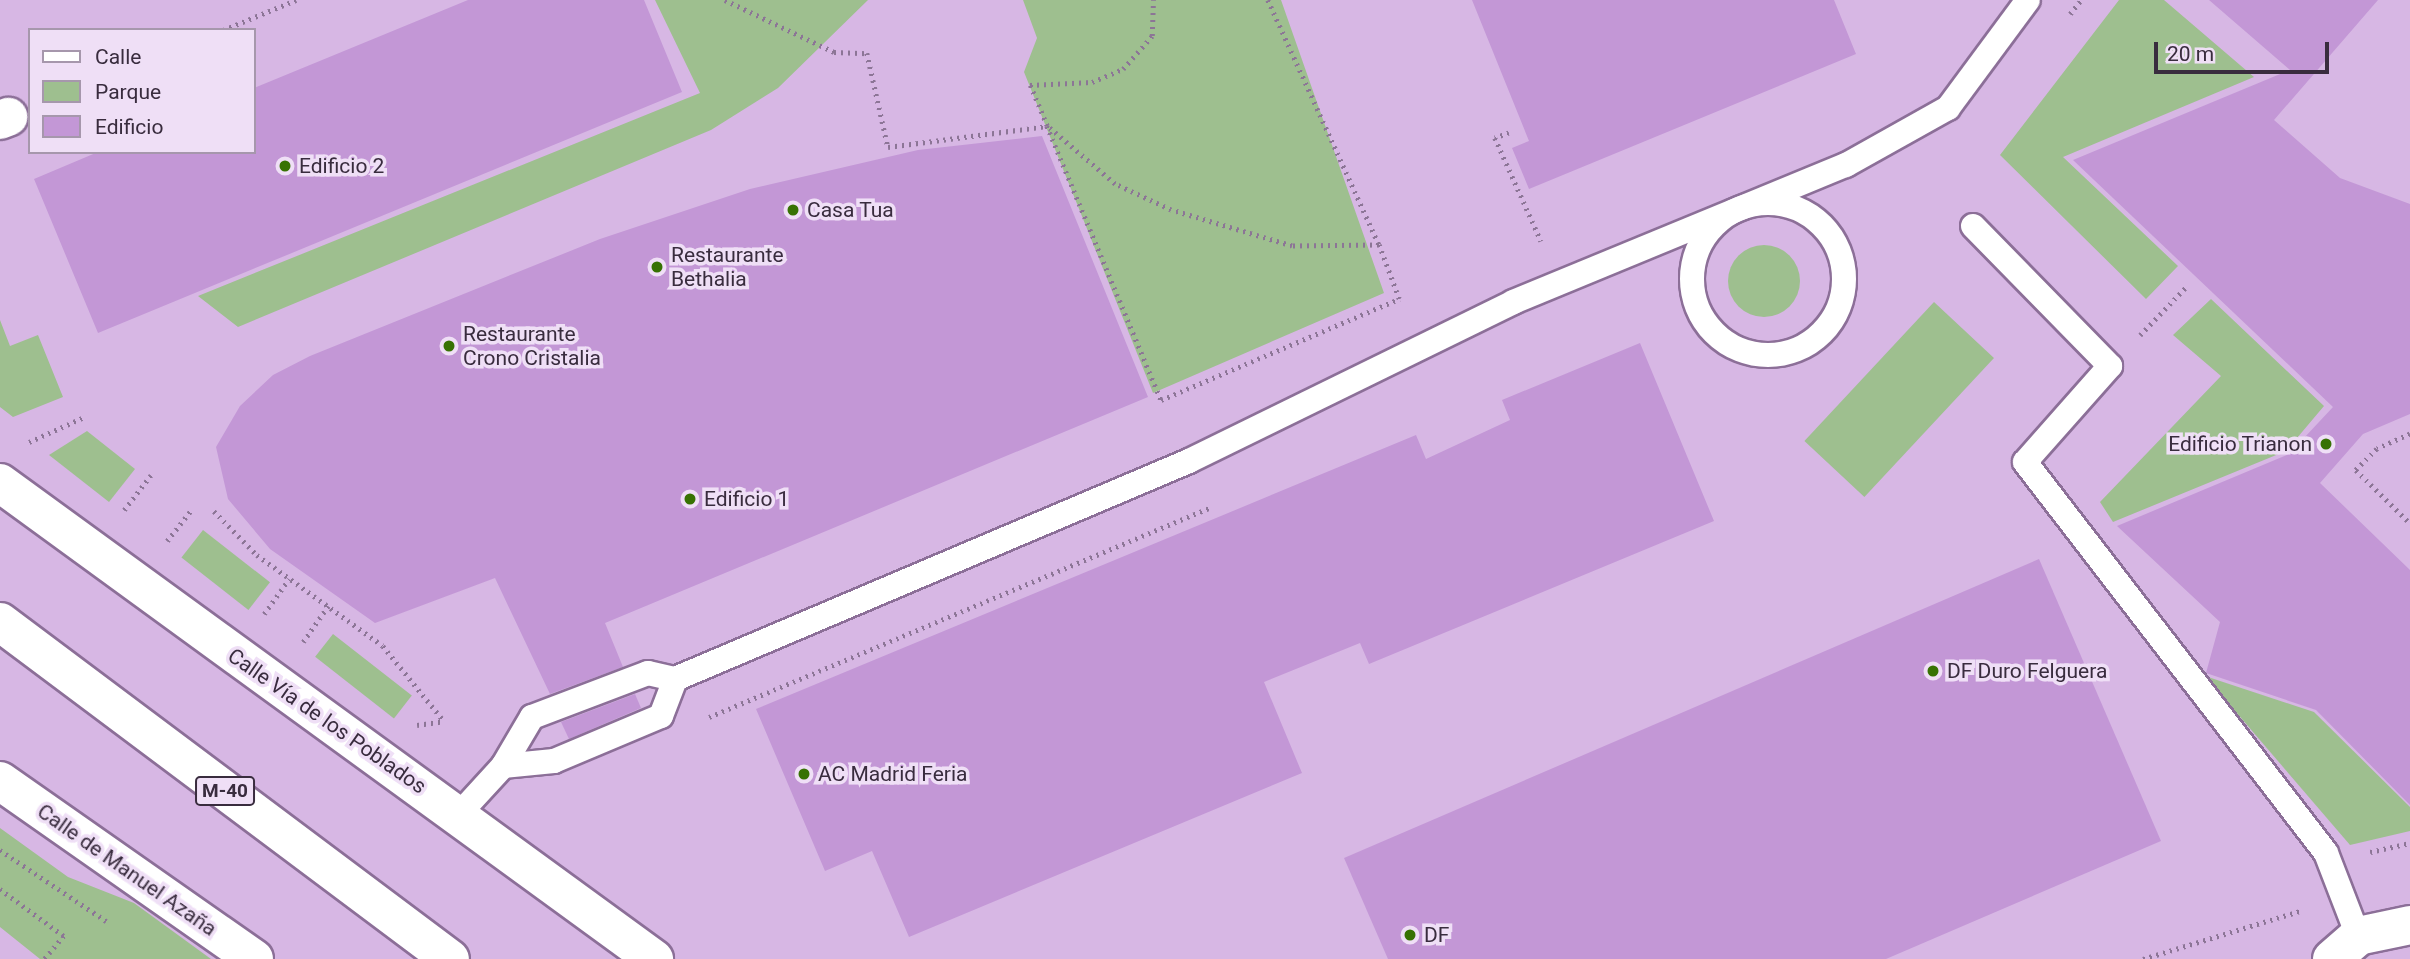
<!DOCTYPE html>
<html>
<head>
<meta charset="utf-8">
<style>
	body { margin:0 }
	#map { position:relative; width:2410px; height:959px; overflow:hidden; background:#d7b7e4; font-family:Roboto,sans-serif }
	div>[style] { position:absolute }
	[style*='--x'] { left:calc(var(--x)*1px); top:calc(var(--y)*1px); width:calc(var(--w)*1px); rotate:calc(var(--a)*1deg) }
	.green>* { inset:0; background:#9ebf8f; transform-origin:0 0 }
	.round { border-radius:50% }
	.building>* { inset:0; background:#c397d6 }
	.path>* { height:4.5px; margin-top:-2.25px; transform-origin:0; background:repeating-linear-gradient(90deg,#8c7596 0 2px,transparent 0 7px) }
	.roads { filter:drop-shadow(2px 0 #8c6f98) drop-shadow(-2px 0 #8c6f98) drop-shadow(0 2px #8c6f98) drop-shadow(0 -2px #8c6f98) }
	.lane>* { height:24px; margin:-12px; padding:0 12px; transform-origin:12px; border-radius:12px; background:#fff }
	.lane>.ring { margin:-12px; padding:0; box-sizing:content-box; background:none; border:24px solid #fff; border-radius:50% }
	.street>* { height:38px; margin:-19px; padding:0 19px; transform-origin:19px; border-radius:19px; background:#fff }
	.highway>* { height:38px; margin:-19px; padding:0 19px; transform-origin:19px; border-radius:19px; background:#fff }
	.dots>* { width:19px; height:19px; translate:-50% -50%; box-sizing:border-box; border:4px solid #efdff6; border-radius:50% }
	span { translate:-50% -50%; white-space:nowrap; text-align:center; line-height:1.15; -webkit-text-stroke:7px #efdff6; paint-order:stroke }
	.shield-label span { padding:2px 5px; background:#efdff6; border:2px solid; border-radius:5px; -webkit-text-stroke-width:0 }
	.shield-label { font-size:19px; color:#392c3e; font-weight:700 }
	.poi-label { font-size:21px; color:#392c3e }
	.left { translate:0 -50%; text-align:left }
	.right { translate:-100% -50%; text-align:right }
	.street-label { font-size:21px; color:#392c3e }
	.legend { position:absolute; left:28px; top:28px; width:228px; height:126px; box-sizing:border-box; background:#efdff6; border:2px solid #a697ac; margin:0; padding:9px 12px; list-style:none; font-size:21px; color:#392c3e }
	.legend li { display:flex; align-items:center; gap:14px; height:35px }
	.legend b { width:35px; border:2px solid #a697ac }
	.scale { position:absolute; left:2154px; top:42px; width:175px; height:32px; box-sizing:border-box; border:4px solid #392c3e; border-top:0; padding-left:9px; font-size:21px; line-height:24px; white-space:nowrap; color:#392c3e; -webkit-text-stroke:5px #efdff6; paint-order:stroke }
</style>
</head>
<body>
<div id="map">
	<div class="green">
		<div style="clip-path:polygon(655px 0,868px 0,778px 88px,711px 130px,238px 327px,198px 296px,700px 93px)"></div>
		<div style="clip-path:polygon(1023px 0,1281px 0,1384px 293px,1153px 393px,1024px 72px,1037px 38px)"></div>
		<div style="clip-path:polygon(2119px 0,2164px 0,2254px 77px,2063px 157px,2178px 266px,2146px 299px,2000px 155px)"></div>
		<div class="round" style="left:1728px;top:245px;width:72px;height:72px"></div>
		<div style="clip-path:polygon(2211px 299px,2324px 406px,2286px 451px,2113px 522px,2100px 502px,2221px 376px,2173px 335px)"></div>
		<div style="left:1934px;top:302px;width:82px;height:190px;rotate:43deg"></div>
		<div style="clip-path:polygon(0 320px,10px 346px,38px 335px,63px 397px,13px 417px,0 407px)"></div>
		<div style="clip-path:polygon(87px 431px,135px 469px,109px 502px,49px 455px)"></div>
		<div style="left:203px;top:530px;width:85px;height:35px;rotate:38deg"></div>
		<div style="left:333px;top:634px;width:100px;height:29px;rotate:38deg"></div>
		<div style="clip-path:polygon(2205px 676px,2314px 712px,2410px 807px,2410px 831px,2350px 845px)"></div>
		<div style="clip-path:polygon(0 828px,68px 877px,134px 903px,211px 959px,40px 959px,0 927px)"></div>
	</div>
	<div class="building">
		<div style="clip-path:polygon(468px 0,644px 0,682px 92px,98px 333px,34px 179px,98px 152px,254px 152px,254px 88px)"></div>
		<div style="clip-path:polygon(1472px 0,1834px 0,1856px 54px,1529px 189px,1512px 148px,1529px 141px)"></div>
		<div style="clip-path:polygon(2209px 0,2378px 0,2274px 120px,2340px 178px,2410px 204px,2410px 414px,2363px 434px,2320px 483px,2410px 570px,2410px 805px,2316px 710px,2206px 673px,2220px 622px,2117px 526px,2289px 454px,2333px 407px,2073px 160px,2290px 70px)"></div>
		<div style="clip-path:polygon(1042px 136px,1148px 397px,605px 623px,623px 667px,550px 694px,495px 578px,375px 623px,270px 549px,228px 499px,216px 447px,240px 406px,273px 375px,310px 356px,600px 239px,750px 189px,918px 150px)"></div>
		<div style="clip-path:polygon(1640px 343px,1714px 521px,1369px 664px,1360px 643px,1264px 682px,1302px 773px,909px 937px,872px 851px,825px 871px,756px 709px,1416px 435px,1426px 459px,1510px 420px,1502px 400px)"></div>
		<div style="clip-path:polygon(2039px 559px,2161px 841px,1886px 959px,1388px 959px,1344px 858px)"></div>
		<div style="clip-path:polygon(635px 694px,641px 708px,569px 739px,561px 722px)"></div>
	</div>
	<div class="path">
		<div style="--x:725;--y:0;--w:121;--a:25.5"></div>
		<div style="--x:834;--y:52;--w:33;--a:2"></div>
		<div style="--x:867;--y:53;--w:96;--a:77.4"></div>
		<div style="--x:888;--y:147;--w:160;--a:-7.5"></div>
		<div style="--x:1047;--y:126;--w:297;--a:67.4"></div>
		<div style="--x:1161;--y:400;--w:259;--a:-23"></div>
		<div style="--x:1399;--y:299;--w:58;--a:-110.3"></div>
		<div style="--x:1379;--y:245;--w:87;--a:179.3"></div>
		<div style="--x:1292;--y:246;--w:126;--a:-163.4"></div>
		<div style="--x:1171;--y:210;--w:62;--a:-155.1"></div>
		<div style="--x:1115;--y:184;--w:89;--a:-139.5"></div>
		<div style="--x:1047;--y:126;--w:44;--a:-112.5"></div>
		<div style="--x:1030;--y:85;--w:62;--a:-2.8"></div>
		<div style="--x:1092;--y:82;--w:34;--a:-23"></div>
		<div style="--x:1123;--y:69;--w:44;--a:-48.7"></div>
		<div style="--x:1152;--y:36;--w:36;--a:-88"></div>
		<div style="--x:1268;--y:0;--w:269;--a:65.6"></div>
		<div style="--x:2070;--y:14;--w:18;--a:-52"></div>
		<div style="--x:223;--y:30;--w:79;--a:-22.3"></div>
		<div style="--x:1509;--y:133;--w:15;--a:160"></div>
		<div style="--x:1495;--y:138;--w:113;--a:65.9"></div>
		<div style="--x:2140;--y:335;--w:69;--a:-46.2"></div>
		<div style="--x:2410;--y:434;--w:36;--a:156"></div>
		<div style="--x:2377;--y:449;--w:30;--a:135"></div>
		<div style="--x:2356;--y:470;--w:76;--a:44.5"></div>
		<div style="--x:29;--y:442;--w:60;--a:-24.4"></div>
		<div style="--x:124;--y:510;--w:44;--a:-52.4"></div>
		<div style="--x:214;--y:511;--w:62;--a:45.7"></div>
		<div style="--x:257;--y:555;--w:155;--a:35.8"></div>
		<div style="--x:383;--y:646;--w:97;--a:50.9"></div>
		<div style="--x:167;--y:541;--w:41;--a:-52"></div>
		<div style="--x:264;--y:614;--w:43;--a:-54.5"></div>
		<div style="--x:303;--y:642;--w:44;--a:-55.2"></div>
		<div style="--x:709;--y:717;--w:542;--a:-22.68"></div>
		<div style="--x:417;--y:725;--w:27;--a:-8"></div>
		<div style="--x:0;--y:850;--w:128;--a:33.8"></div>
		<div style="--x:2370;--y:852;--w:41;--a:-12.7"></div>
		<div style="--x:0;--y:889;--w:79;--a:36.3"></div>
		<div style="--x:64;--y:936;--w:30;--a:130"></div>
		<div style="--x:2143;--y:959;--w:167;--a:-17"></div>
	</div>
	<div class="roads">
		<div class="lane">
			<div class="ring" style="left:1692px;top:203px;width:128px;height:128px"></div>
			<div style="--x:1973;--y:226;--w:196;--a:45.6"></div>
			<div style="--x:2110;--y:366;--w:128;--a:131.5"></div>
			<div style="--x:2025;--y:462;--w:493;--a:52.4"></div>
			<div style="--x:2326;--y:853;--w:89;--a:68.9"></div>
			<div style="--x:503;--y:766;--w:51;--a:-5.6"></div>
			<div style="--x:554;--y:761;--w:116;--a:-22.8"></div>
			<div style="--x:661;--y:716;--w:40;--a:-69"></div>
			<div style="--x:460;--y:813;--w:64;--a:-47.5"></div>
			<div style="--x:503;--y:766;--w:57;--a:-59.4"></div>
			<div style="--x:532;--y:717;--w:124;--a:-20.8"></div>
			<div style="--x:648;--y:673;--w:28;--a:13"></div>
			<div style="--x:675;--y:679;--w:558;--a:-22.98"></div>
			<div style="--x:1189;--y:461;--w:361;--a:-26.1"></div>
			<div style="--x:1513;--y:302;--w:360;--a:-22.4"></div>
			<div style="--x:1846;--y:165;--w:117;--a:-29.2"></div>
			<div style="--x:1948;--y:108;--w:134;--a:-53.5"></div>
		</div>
		<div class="street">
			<div style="--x:0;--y:120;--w:9;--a:-21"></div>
			<div style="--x:0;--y:483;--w:809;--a:36.05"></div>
			<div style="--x:2332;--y:959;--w:35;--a:-41"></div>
			<div style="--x:2358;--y:936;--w:53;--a:-11.9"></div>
		</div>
		<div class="highway">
			<div style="--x:0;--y:622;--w:562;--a:36.83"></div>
			<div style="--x:0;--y:781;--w:310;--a:35"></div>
		</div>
	</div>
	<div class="dots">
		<div style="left:285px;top:166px;background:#377203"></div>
		<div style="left:793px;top:210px;background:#377203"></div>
		<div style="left:657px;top:267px;background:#377203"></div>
		<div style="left:449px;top:346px;background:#377203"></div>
		<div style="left:2326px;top:444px;background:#377203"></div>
		<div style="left:690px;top:499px;background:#377203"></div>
		<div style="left:1933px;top:671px;background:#377203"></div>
		<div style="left:804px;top:774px;background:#377203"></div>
		<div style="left:1410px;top:935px;background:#377203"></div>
	</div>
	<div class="shield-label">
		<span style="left:225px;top:791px">M-40</span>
	</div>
	<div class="poi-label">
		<span class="left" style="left:299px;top:166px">Edificio 2</span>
		<span class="left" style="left:807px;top:210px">Casa Tua</span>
		<span class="left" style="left:671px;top:267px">Restaurante<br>Bethalia</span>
		<span class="left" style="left:463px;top:346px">Restaurante<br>Crono Cristalia</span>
		<span class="right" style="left:2312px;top:444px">Edificio Trianon</span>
		<span class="left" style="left:704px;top:499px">Edificio 1</span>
		<span class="left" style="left:1947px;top:671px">DF Duro Felguera</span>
		<span class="left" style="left:818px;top:774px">AC Madrid Feria</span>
		<span class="left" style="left:1424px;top:935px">DF</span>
	</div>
	<div class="street-label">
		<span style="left:327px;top:721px;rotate:35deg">Calle Vía de los Poblados</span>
		<span style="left:127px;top:870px;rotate:35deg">Calle de Manuel Azaña</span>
	</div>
	<ul class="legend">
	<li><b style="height:9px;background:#fff"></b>Calle</li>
	<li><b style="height:19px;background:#9ebf8f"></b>Parque</li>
	<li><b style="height:19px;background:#c397d6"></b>Edificio</li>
	</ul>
	<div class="scale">20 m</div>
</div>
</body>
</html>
